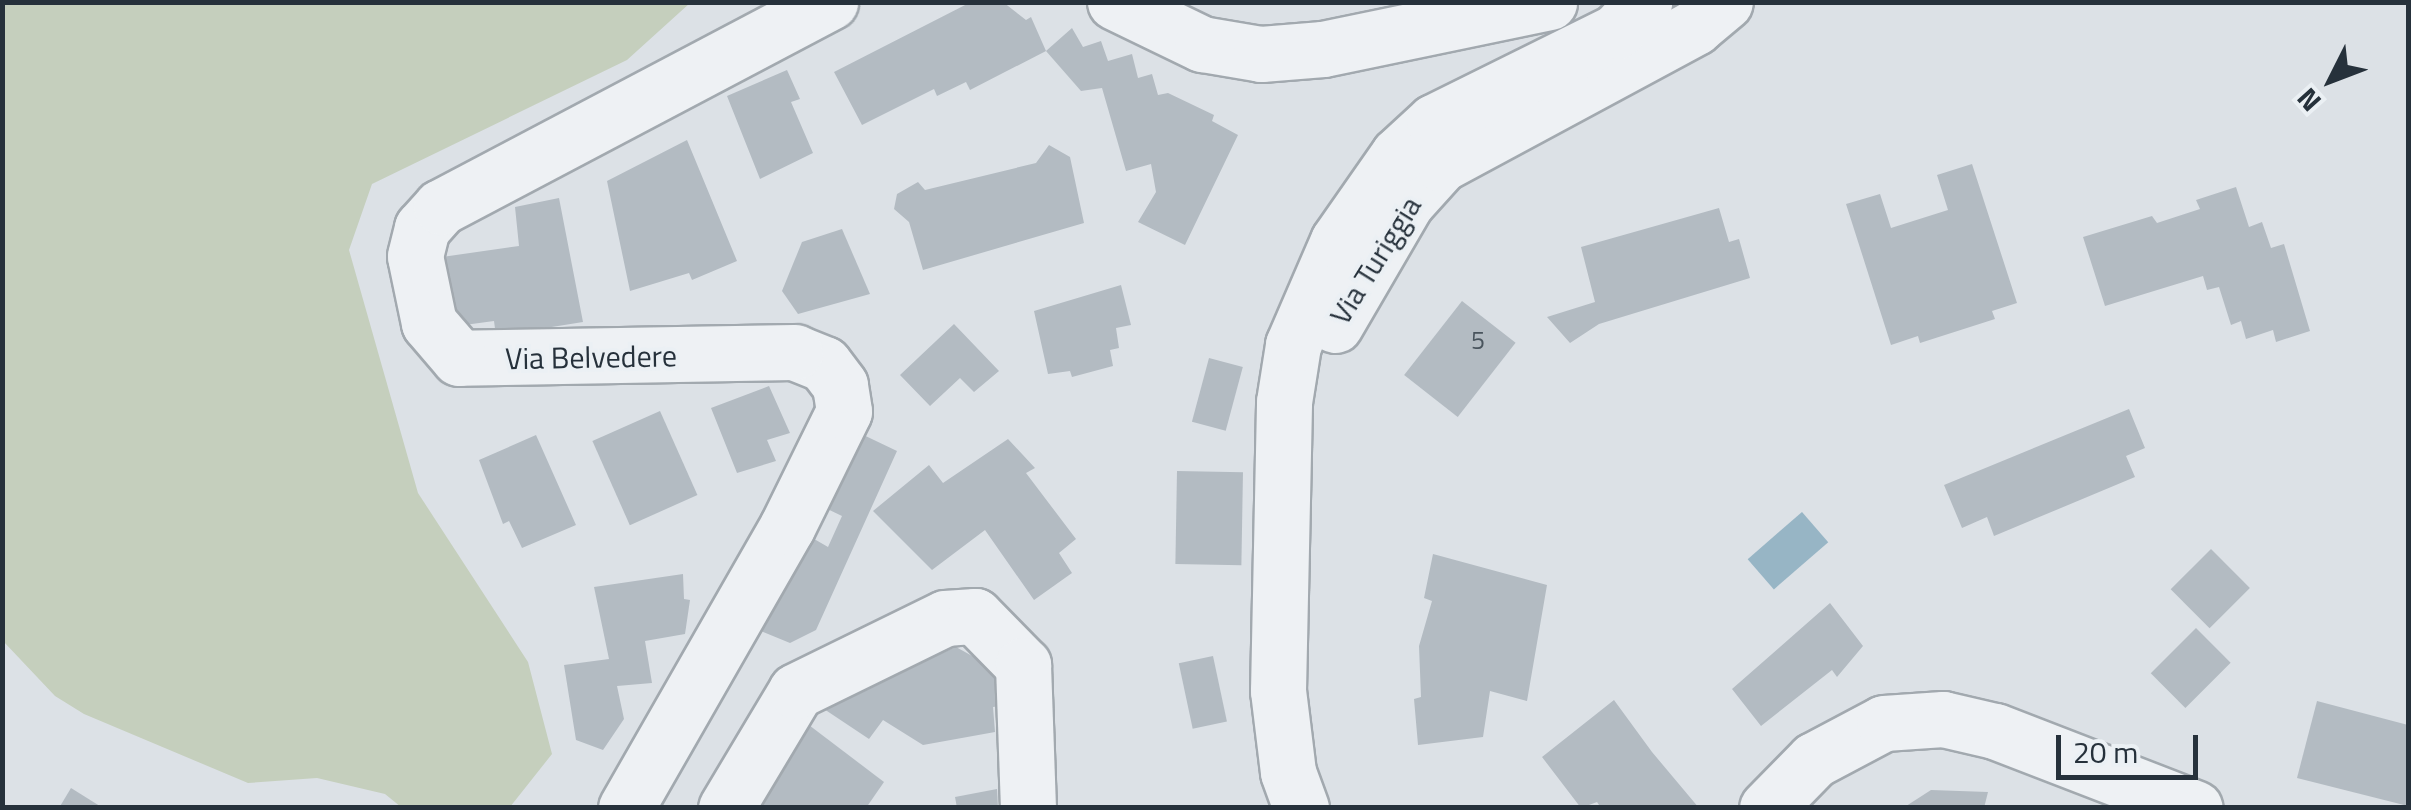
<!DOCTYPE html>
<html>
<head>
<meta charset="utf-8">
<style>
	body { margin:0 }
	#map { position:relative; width:2411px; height:810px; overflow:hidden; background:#dce1e6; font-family:"Titillium Web",sans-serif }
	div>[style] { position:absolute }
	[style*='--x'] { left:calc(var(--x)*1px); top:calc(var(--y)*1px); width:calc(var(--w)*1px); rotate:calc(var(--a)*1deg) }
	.green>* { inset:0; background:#c5cfbd }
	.water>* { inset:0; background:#97b5c5; transform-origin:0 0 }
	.building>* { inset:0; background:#b3bbc2; transform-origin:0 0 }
	.roads { filter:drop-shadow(2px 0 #a2a9af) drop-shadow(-2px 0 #a2a9af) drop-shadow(0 2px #a2a9af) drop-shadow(0 -2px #a2a9af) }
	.minor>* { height:55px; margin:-27.5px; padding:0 27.5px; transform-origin:27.5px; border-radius:27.5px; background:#eef1f4 }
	span { translate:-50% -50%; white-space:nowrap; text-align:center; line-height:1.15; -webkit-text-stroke:8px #ebf0f4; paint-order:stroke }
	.number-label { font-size:25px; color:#49545d }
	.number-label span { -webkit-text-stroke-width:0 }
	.street-label { font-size:30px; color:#26313b }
	.frame { position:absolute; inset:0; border:5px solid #26313b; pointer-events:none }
	.north { position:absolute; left:2281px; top:30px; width:100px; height:100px; -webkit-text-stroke:8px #ebf0f4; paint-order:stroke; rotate:228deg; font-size:28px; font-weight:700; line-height:40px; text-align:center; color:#26313b }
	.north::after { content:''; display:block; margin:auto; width:35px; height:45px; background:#26313b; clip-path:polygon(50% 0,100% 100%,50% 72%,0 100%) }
	.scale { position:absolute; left:2056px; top:735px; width:142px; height:45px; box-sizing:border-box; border:5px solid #26313b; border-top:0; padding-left:12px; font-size:30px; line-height:35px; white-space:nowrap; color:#26313b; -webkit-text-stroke:8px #ebf0f4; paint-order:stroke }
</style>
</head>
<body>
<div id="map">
	<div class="green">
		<div style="clip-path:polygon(2px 3px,690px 3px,627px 60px,372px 184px,349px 250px,418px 493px,528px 662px,552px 754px,510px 807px,401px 807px,385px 794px,317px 778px,248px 783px,84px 714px,55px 696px,3px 641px)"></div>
	</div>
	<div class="water">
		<div style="left:1802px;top:512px;width:40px;height:72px;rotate:49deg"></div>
	</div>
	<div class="building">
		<div style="clip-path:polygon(971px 2px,1003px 2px,1026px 20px,1031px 17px,1046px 51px,1072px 28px,1083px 47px,1101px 41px,1108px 61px,1132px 54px,1138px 78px,1152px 74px,1158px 95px,1168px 93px,1214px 115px,1212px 121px,1238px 135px,1185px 245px,1138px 222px,1156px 192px,1151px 164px,1126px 171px,1102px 88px,1081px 91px,1046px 51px,970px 90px,966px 82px,937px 96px,934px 89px,862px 125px,834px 72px)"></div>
		<div style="clip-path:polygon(787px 70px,800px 99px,791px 102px,813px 153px,760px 179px,727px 96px)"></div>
		<div style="clip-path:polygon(687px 140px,737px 261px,692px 280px,689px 273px,630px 291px,607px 181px)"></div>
		<div style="clip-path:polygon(1049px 145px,1070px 157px,1084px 223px,923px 270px,909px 222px,894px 209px,897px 194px,918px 182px,925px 190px,1036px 163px)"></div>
		<div style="clip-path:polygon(1972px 164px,2017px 303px,1992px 311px,1995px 319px,1920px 343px,1918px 336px,1891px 345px,1846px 204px,1880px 194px,1891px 228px,1948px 210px,1937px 175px)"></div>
		<div style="clip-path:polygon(2236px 187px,2249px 227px,2262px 222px,2271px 248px,2284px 244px,2310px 331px,2276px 342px,2273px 330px,2246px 339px,2241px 321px,2231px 325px,2219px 287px,2207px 290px,2203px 276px,2105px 306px,2083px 237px,2152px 216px,2157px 223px,2200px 209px,2196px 200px)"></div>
		<div style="clip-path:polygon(559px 198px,583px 322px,496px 336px,494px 321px,457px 326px,442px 257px,519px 246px,515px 207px)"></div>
		<div style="clip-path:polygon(1719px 208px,1729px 242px,1739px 239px,1750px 278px,1599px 324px,1570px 343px,1547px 317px,1595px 302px,1581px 247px)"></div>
		<div style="clip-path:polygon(842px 229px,870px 294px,798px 314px,782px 291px,802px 242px)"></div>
		<div style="clip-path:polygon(1121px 285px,1131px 325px,1116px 328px,1119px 348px,1110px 350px,1113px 366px,1072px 377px,1070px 371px,1048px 374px,1034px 311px)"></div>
		<div style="left:1462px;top:301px;width:68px;height:94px;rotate:38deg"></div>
		<div style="clip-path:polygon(954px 324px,999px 371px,974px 392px,960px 378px,930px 406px,900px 375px)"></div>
		<div style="left:1209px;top:358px;width:35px;height:66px;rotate:15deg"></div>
		<div style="clip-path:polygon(769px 386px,790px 433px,767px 440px,776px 461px,737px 473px,711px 408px)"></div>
		<div style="clip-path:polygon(2129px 409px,2145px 448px,2126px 456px,2135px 477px,1994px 536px,1987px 517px,1962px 528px,1944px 485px)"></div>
		<div style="left:660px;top:411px;width:92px;height:74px;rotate:66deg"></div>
		<div style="clip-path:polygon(853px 430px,897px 451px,816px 630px,790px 643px,756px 629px,802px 532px,828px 547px,842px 516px,817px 504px)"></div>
		<div style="clip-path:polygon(536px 435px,576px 525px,522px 548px,509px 521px,503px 524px,479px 460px)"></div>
		<div style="clip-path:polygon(1008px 439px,1035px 468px,1026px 473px,1076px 539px,1059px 553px,1072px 573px,1034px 600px,985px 530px,932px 570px,873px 511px,929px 465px,943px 483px)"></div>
		<div style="left:1177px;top:471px;width:66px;height:93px;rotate:1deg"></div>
		<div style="left:2211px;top:549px;width:55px;height:57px;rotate:45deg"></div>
		<div style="clip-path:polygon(1433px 554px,1547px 585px,1527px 701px,1490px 691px,1483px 737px,1418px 745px,1414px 699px,1421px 697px,1419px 646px,1432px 601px,1424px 598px)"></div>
		<div style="clip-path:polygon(683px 574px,684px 599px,690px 600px,685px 634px,645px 641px,652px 683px,617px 686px,624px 719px,603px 750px,576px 740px,564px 665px,609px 659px,594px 587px)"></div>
		<div style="clip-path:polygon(1830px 603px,1863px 646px,1837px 677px,1832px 670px,1761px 726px,1732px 689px)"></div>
		<div style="left:2196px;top:628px;width:49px;height:64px;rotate:45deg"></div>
		<div style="clip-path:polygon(956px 647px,992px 667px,1001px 706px,993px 707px,995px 732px,923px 745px,883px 720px,869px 739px,821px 707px)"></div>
		<div style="left:1213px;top:656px;width:67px;height:35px;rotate:78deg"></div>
		<div style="clip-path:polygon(1614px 700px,1652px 752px,1699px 808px,1601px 808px,1597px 802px,1581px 808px,1542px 757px)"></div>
		<div style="clip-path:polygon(2317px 701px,2408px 725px,2408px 806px,2297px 778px)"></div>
		<div style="clip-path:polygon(801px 719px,884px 782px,866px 808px,733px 808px)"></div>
		<div style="clip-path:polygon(71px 788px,103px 808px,59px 808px)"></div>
		<div style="clip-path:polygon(997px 789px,998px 808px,957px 808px,955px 797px)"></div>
		<div style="clip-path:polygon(1931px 790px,1988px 792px,1984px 808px,1903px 808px)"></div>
	</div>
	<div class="roads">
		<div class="minor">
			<div style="--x:1115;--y:2;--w:97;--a:25.8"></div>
			<div style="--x:1202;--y:44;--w:60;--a:9.6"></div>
			<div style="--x:1261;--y:54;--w:62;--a:-4.6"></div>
			<div style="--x:1323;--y:49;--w:231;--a:-11.7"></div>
			<div style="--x:1335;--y:325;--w:141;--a:-59.8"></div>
			<div style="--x:1406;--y:203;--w:52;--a:-48.1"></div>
			<div style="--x:1441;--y:164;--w:289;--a:-28.3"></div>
			<div style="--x:1695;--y:27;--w:39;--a:-40"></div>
			<div style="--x:626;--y:808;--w:324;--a:-60.2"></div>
			<div style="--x:787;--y:527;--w:129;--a:-63.8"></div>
			<div style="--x:844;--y:411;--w:26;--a:-99"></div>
			<div style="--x:840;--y:385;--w:26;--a:-127"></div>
			<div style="--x:824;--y:364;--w:31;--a:-158"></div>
			<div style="--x:795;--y:352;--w:336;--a:179"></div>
			<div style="--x:459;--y:358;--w:46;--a:-130.6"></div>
			<div style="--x:429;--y:323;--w:68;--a:-101.8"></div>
			<div style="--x:415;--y:256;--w:29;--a:-76"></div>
			<div style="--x:422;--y:228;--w:28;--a:-48"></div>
			<div style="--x:441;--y:207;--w:440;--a:-27.8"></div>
			<div style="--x:726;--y:808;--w:136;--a:-59.1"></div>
			<div style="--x:796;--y:691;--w:166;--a:-26.1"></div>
			<div style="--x:945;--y:618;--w:30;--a:-4"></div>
			<div style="--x:975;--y:616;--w:69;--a:45.6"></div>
			<div style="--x:1023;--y:665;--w:143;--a:88"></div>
			<div style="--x:1301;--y:808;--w:38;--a:-110"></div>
			<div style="--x:1288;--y:772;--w:82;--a:-97"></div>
			<div style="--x:1278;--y:691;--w:289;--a:-88.8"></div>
			<div style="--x:1284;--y:402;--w:58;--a:-81"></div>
			<div style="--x:1293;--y:345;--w:113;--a:-66.6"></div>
			<div style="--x:1338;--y:241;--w:105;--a:-55.1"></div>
			<div style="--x:1398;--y:155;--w:49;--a:-42.5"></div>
			<div style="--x:1434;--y:122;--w:204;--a:-26.4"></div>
			<div style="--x:1617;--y:31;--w:40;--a:-47"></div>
			<div style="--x:1767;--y:808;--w:67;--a:-45.6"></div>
			<div style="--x:1814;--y:760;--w:79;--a:-27.9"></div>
			<div style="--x:1884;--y:723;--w:59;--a:-3.9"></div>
			<div style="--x:1943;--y:719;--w:53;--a:13"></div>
			<div style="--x:1995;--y:731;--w:214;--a:21.1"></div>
		</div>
	</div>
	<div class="number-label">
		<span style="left:1478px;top:340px">5</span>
	</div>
	<div class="street-label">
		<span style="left:1375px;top:260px;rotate:-58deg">Via Turiggia</span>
		<span style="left:591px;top:357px;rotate:-1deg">Via Belvedere</span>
	</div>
	<div class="frame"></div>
	<div class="north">N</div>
	<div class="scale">20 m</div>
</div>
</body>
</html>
